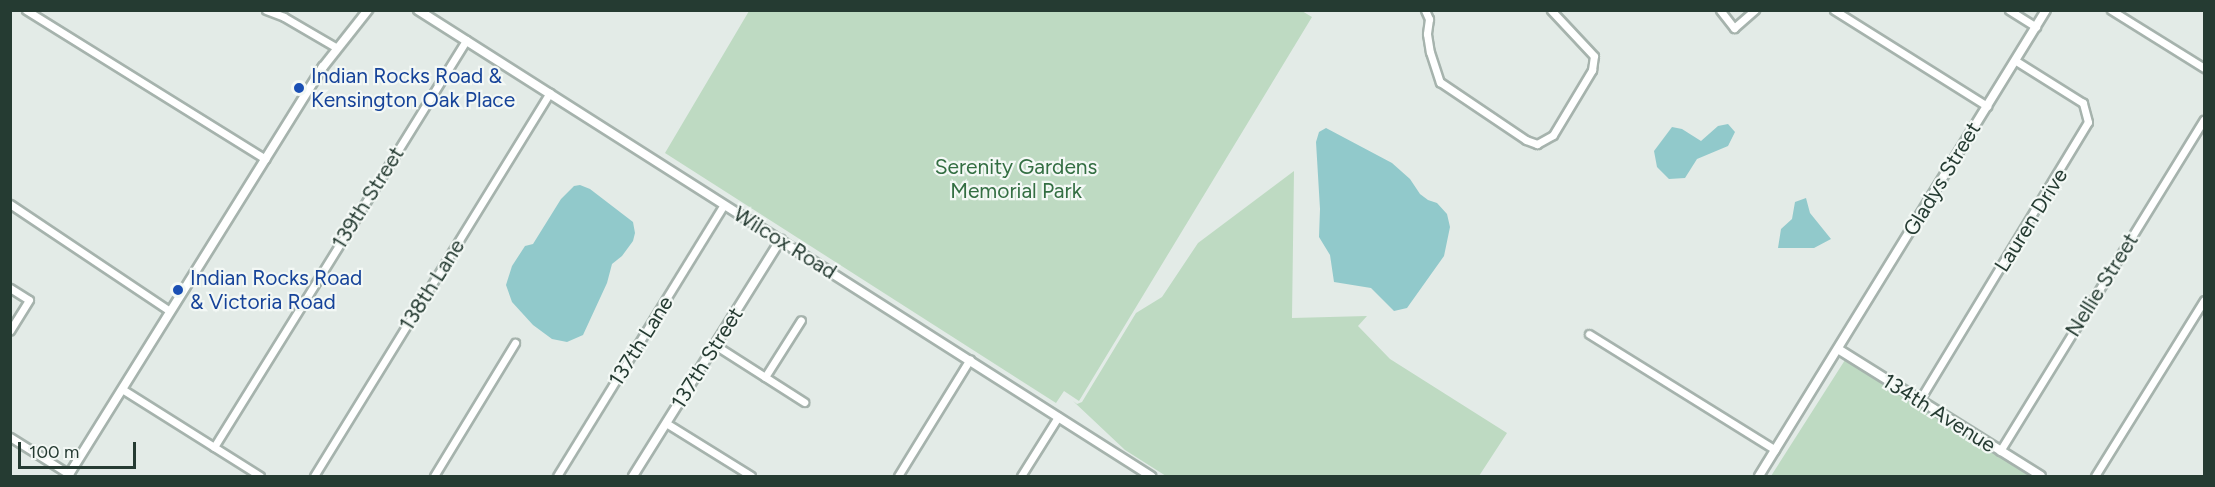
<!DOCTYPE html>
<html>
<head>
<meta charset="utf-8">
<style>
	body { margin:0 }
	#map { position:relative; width:2215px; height:487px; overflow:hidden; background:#e3ebe7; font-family:Figtree,sans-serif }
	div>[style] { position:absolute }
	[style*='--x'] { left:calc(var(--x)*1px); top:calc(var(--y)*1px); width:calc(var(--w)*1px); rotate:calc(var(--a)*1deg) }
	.green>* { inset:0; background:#bedac2 }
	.water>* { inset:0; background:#91c9cb }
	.roads { filter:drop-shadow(2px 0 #a6b3ad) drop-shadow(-2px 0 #a6b3ad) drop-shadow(0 2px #a6b3ad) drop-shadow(0 -2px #a6b3ad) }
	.minor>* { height:7px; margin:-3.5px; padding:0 3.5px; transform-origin:3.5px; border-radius:3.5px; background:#fff }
	.tertiary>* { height:8px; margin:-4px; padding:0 4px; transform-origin:4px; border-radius:4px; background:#fff }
	.dots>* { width:16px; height:16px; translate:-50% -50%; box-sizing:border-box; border:3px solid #f3f8f5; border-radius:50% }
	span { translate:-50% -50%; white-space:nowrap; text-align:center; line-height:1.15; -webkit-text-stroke:4.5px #f3f8f5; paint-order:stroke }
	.transit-label { font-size:21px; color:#164399 }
	.left { translate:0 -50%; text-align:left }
	.park-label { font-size:21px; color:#336e42 }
	.street-label { font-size:21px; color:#253b32 }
	.frame { position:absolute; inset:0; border:12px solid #253b32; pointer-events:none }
	.scale { position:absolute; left:18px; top:442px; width:118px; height:27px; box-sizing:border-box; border:3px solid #253b32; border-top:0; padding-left:8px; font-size:18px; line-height:21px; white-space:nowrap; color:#253b32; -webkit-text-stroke:4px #f3f8f5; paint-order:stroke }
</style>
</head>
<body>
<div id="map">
	<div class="green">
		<div style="clip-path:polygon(1302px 11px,1312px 17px,1079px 401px,1064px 391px,1056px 403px,665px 153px,749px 11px)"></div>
		<div style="clip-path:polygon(1294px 171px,1292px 318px,1367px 316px,1358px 326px,1390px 359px,1507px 433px,1479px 476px,1166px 476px,1125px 450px,1073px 401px,1077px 404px,1082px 402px,1136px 313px,1162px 297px,1198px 243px)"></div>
		<div style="clip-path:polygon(1845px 360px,1913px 403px,2033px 476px,1771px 476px)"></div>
	</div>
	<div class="water">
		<div style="clip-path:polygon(1728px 124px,1735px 132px,1728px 146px,1697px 159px,1685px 178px,1669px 179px,1657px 167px,1654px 151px,1672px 127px,1682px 129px,1701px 141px,1718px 126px)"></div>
		<div style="clip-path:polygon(1326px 128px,1392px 163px,1410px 179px,1420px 194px,1428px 200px,1437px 203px,1447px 214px,1450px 227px,1444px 256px,1407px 308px,1394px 311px,1371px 288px,1334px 282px,1330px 255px,1319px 237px,1320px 209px,1316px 142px,1319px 132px)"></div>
		<div style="clip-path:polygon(580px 185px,590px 189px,633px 222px,635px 233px,633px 241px,622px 256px,612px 264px,607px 283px,583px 335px,567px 342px,552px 339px,533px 325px,512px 302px,506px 285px,512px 266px,525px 246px,533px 244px,561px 199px,574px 186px)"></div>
		<div style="clip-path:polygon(1806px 198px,1810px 213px,1831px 239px,1814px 248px,1778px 248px,1781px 229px,1792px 219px,1795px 202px)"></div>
	</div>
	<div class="roads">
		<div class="minor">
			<div style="--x:26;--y:10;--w:282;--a:31.9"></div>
			<div style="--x:266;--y:10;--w:19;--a:21"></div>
			<div style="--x:284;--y:17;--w:61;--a:30.3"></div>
			<div style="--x:1425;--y:10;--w:10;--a:66"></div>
			<div style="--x:1429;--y:19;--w:15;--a:98"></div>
			<div style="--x:1427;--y:34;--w:18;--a:81"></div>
			<div style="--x:1430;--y:52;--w:32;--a:72"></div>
			<div style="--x:1440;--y:82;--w:104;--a:34"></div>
			<div style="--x:1526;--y:140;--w:12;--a:20"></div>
			<div style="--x:1537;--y:144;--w:18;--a:-29"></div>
			<div style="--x:1553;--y:135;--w:76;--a:-59"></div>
			<div style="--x:1592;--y:70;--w:14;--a:-82"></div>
			<div style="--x:1594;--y:56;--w:63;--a:-133.1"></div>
			<div style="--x:1720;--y:10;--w:23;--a:52"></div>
			<div style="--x:1734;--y:28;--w:28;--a:-41"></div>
			<div style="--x:1834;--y:10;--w:181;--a:32.1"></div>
			<div style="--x:2009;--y:10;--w:32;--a:32"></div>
			<div style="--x:2111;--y:10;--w:110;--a:31.9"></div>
			<div style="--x:10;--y:204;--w:192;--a:33.8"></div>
			<div style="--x:10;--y:288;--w:22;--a:32"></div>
			<div style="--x:29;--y:300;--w:36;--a:122"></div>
			<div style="--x:1589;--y:334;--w:219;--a:31.9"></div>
			<div style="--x:715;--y:345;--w:106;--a:32.6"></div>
			<div style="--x:765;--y:377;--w:67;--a:-57.7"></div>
			<div style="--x:122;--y:389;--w:163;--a:32.2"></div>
			<div style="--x:1919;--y:401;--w:326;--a:-58.8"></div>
			<div style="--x:2088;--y:122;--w:20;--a:-105"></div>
			<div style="--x:2083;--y:103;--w:79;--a:-147.9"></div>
			<div style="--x:666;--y:423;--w:100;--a:31.9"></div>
			<div style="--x:10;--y:437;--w:70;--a:32.1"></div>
			<div style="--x:214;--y:447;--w:479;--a:-58.2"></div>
			<div style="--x:2000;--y:451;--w:389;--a:-58.4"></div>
			<div style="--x:314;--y:476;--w:450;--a:-58.4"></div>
			<div style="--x:434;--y:476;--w:156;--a:-58.7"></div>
			<div style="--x:557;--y:476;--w:318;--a:-58.4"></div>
			<div style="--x:898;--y:476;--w:137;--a:-58.4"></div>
			<div style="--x:1021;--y:476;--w:70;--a:-57.9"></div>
			<div style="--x:2095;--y:476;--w:207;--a:-58.2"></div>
		</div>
		<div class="tertiary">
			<div style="--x:418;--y:10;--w:869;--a:32.45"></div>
			<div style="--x:1838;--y:349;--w:239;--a:32"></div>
			<div style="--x:68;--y:476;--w:482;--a:-58.1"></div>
			<div style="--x:323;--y:67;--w:73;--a:-51.7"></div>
			<div style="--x:633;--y:476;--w:279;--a:-58"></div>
			<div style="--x:1759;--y:476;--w:547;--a:-58.37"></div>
		</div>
	</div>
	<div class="dots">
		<div style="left:299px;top:88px;background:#1a4fb4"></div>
		<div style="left:178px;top:290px;background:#1a4fb4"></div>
	</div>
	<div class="transit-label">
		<span class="left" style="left:311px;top:88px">Indian Rocks Road &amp;<br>Kensington Oak Place</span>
		<span class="left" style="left:190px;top:290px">Indian Rocks Road<br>&amp; Victoria Road</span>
	</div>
	<div class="park-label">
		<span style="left:1016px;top:179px">Serenity Gardens<br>Memorial Park</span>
	</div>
	<div class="street-label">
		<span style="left:1942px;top:179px;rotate:-59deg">Gladys Street</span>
		<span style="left:368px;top:198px;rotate:-58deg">139th Street</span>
		<span style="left:2031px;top:220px;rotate:-58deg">Lauren Drive</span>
		<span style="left:785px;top:243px;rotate:32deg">Wilcox Road</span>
		<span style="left:432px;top:285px;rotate:-58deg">138th Lane</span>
		<span style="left:2102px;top:285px;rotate:-58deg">Nellie Street</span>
		<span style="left:641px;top:341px;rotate:-58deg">137th Lane</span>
		<span style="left:707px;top:358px;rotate:-58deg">137th Street</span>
		<span style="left:1939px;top:413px;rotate:32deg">134th Avenue</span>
	</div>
	<div class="frame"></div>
	<div class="scale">100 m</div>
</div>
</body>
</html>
